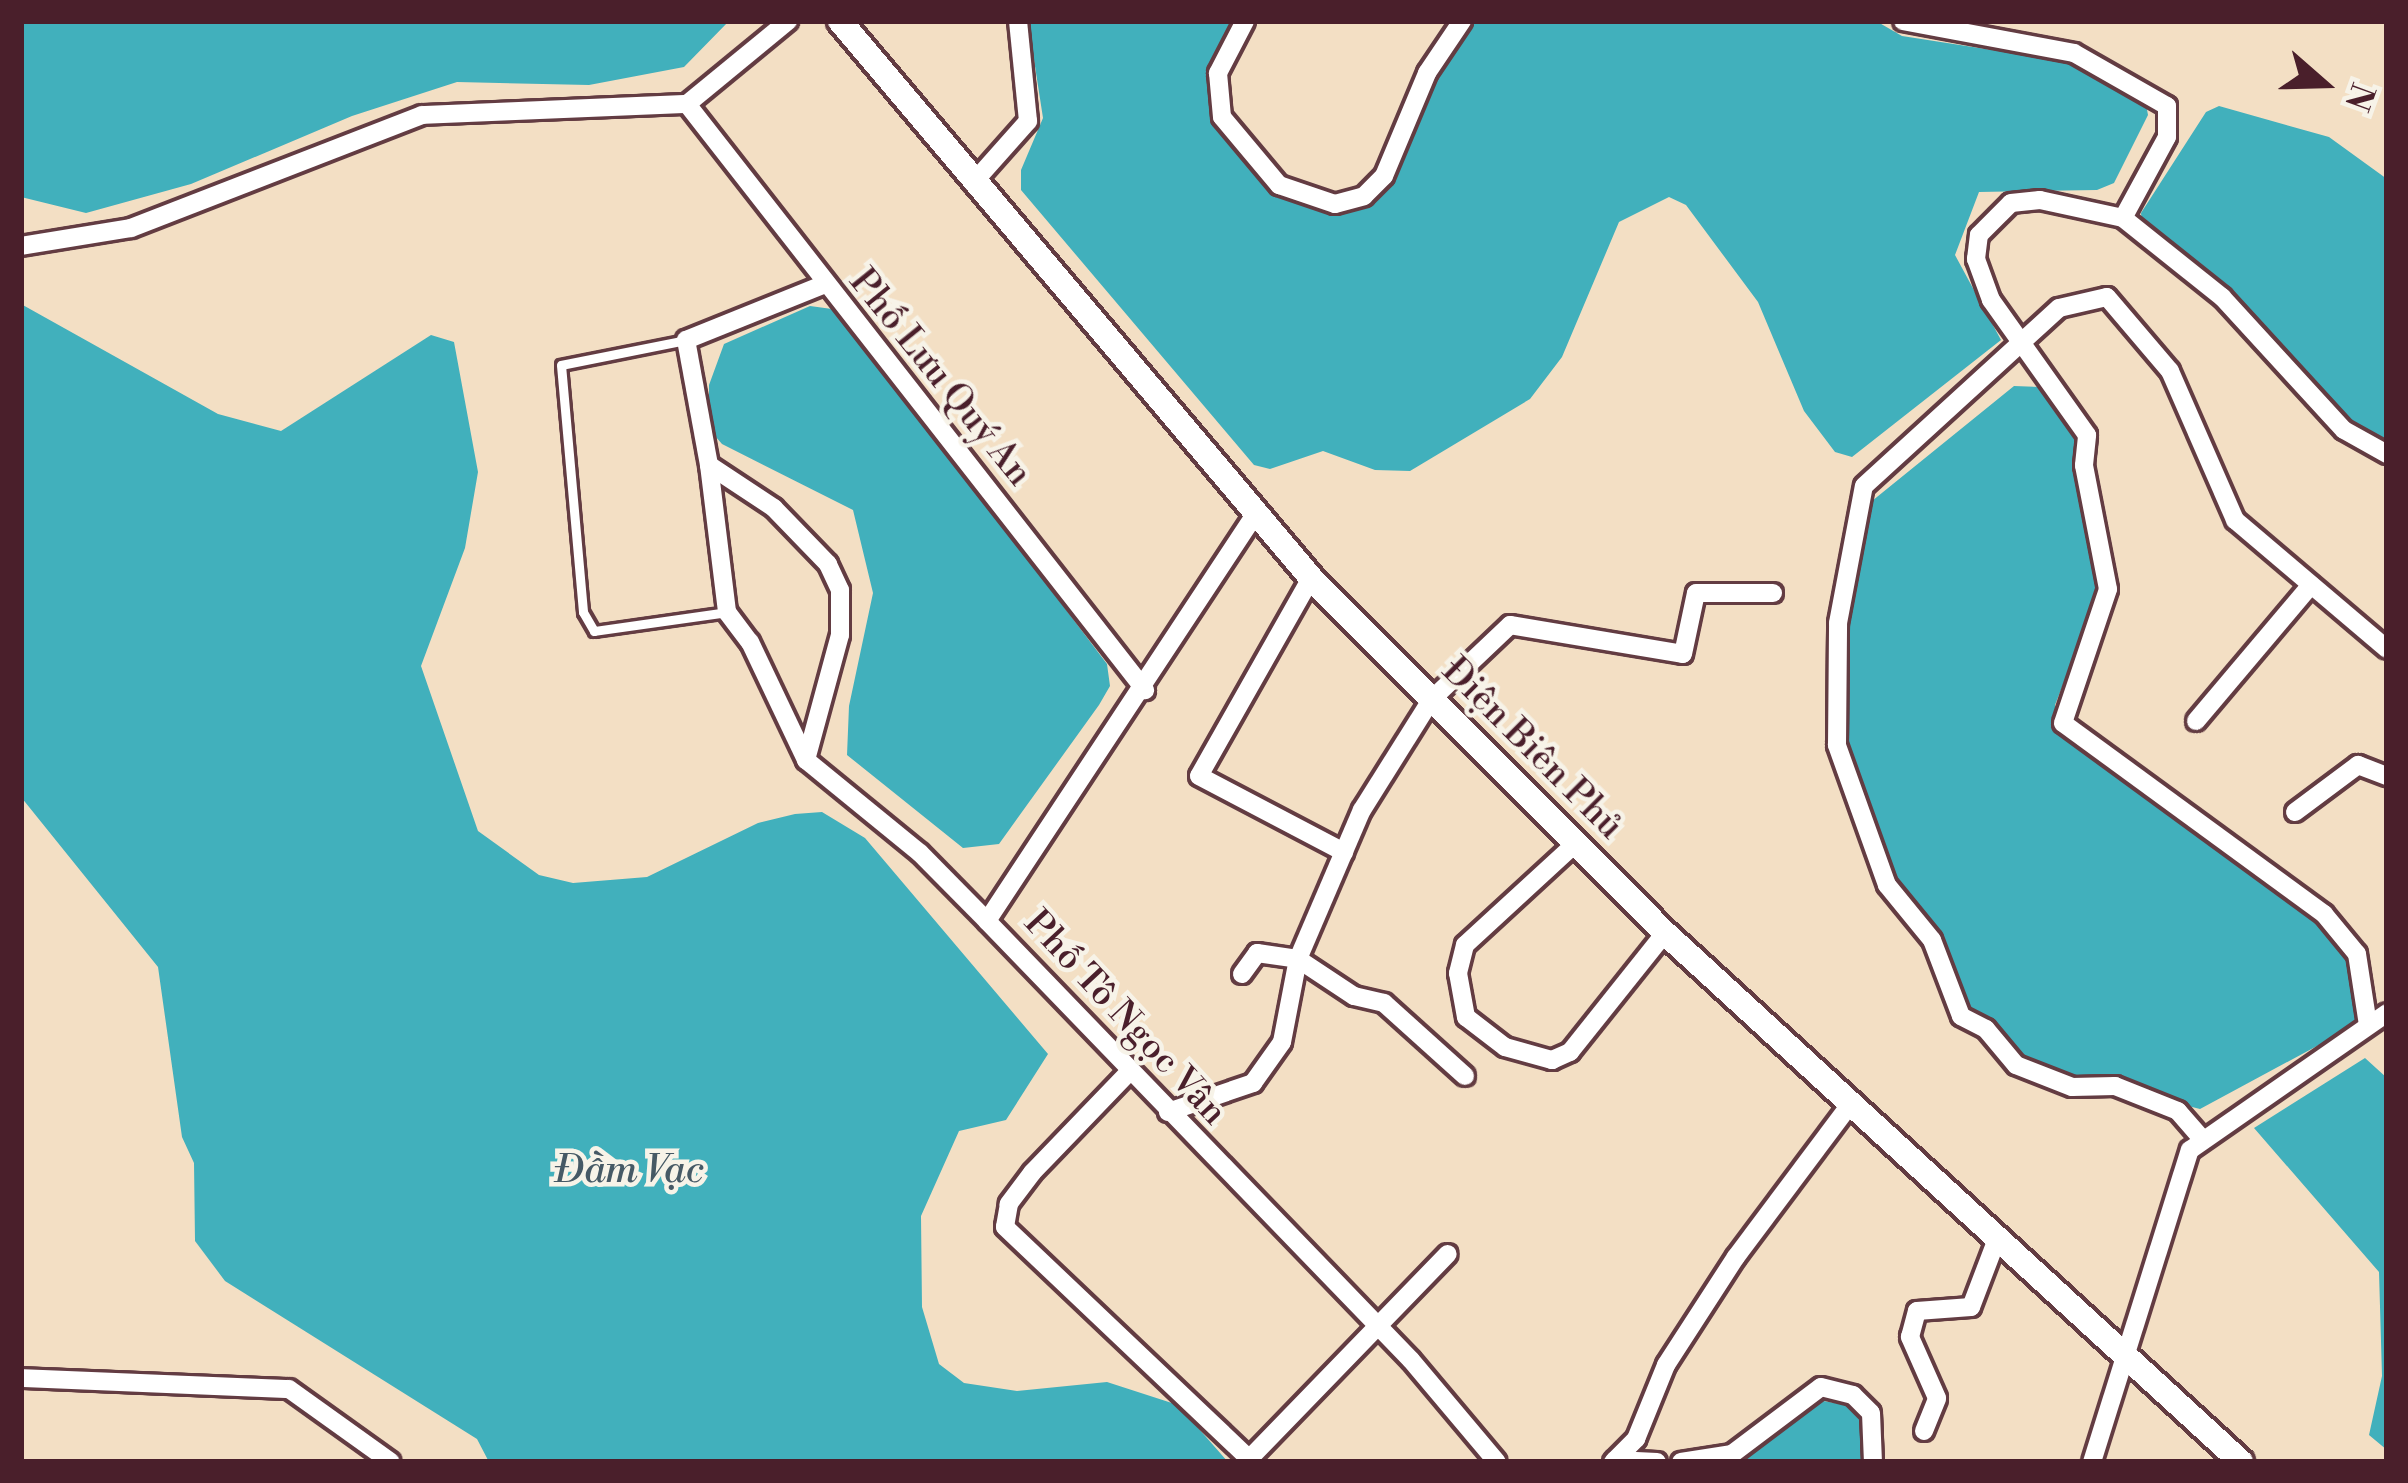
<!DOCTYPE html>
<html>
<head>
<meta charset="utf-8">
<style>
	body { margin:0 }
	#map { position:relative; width:2408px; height:1483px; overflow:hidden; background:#f3dfc4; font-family:"Libre Bodoni",serif }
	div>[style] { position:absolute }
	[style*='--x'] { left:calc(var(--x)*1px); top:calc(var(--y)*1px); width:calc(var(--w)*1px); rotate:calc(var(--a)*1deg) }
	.water>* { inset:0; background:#41b0bc }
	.roads { filter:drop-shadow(3px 0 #633c42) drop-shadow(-3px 0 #633c42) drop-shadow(0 3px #633c42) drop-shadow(0 -3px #633c42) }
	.service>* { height:9px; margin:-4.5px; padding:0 4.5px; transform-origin:4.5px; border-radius:4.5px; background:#fff }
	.minor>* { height:18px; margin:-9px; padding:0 9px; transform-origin:9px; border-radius:9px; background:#fff }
	.tertiary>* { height:24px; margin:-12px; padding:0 12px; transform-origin:12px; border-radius:12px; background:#fff }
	span { translate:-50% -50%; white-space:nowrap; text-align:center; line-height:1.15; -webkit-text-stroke:9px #f7f3e8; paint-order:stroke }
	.street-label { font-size:36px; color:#4a1f2b }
	.water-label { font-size:39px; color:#465965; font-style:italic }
	.frame { position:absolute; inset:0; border:24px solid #4a1f2b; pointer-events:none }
	.north { position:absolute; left:2264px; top:24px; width:120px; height:120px; -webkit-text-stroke:9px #f7f3e8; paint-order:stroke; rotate:110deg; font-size:33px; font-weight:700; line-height:48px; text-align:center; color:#4a1f2b }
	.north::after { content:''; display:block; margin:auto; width:42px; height:54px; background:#4a1f2b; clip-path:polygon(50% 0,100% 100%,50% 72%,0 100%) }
</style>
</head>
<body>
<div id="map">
	<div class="water">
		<div style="clip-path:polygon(21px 21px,729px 21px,684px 67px,589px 85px,457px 82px,352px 116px,191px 184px,86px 213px,21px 197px)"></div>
		<div style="clip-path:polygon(1028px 21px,1236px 21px,1214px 67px,1221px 130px,1286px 195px,1337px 212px,1364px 206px,1387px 185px,1428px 90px,1473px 21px,1876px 21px,1902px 36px,2075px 63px,2146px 104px,2148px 115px,2114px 183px,2097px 190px,1979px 192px,1955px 255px,2001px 340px,1852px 457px,1835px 452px,1804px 411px,1758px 302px,1686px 205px,1669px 197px,1619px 222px,1562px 357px,1530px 399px,1410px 471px,1375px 470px,1323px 451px,1270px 469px,1254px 465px,1021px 190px,1021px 170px,1043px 118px)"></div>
		<div style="clip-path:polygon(2219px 106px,2329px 137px,2387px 179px,2387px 449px,2315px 394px,2238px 302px,2142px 225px,2141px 213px,2206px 112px)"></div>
		<div style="clip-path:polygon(21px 304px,218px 414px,281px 431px,431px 335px,454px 342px,478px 472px,465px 548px,421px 666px,478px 831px,539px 875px,573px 883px,647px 877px,758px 823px,795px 814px,822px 812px,865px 838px,1048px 1054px,1006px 1120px,959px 1131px,921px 1216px,922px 1307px,939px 1364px,964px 1383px,1017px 1391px,1107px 1382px,1178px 1405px,1228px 1462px,489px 1462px,477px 1439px,225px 1281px,195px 1241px,194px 1163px,182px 1137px,158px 967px,21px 797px)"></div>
		<div style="clip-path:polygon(810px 306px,832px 309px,851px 326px,1107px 664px,1110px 686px,1099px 705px,999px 844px,963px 848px,847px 755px,849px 706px,873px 593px,853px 510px,722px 444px,709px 429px,709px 385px,724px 344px)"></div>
		<div style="clip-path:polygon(2014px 386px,2042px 387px,2075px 431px,2101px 588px,2055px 705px,2055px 728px,2267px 881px,2337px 939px,2351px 963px,2360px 1014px,2354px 1026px,2200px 1109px,2030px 1066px,1971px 1014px,1885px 865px,1841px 721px,1846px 611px,1872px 501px)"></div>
		<div style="clip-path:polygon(2365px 1058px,2387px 1078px,2387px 1450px,2369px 1435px,2382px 1376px,2379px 1272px,2254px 1128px)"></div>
		<div style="clip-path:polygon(1812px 1399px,1852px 1406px,1863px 1417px,1863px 1462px,1730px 1462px)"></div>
	</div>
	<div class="roads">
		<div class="service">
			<div style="--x:686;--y:340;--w:127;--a:168.7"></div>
			<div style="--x:561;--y:365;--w:248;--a:84.9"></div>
			<div style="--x:583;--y:612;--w:22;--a:60"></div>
			<div style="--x:594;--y:631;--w:134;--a:-8.1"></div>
		</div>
		<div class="minor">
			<div style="--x:1245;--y:21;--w:59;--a:117.4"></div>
			<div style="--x:1218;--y:73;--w:44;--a:84.8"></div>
			<div style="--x:1222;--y:117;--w:89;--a:50"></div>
			<div style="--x:1279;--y:185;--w:59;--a:18.7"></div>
			<div style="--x:1335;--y:204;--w:30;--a:-15"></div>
			<div style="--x:1364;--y:196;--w:28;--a:-45"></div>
			<div style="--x:1384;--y:176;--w:112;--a:-67.3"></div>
			<div style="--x:1427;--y:73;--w:63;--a:-56.1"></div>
			<div style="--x:1903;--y:21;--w:174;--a:10.6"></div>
			<div style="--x:2074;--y:53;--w:107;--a:29.7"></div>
			<div style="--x:2167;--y:106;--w:31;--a:90"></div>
			<div style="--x:2167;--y:137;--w:92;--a:118.5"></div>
			<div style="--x:687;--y:104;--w:744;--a:51.99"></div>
			<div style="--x:973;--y:183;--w:83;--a:-48.4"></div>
			<div style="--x:1028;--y:121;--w:100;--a:-95.7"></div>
			<div style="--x:21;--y:246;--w:111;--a:-9.3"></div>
			<div style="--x:131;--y:228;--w:312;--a:-21.2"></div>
			<div style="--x:422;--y:115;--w:265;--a:-2.4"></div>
			<div style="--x:687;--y:104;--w:131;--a:-39.4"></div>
			<div style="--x:709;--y:465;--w:148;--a:83"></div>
			<div style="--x:727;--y:612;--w:38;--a:53"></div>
			<div style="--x:750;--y:642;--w:131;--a:64.6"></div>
			<div style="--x:806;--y:760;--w:147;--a:39.2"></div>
			<div style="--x:920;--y:853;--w:95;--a:45.4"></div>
			<div style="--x:1254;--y:516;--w:485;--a:123.4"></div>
			<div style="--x:987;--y:921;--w:610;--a:46"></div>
			<div style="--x:1411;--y:1360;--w:133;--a:49.9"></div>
			<div style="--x:1311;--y:578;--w:227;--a:119.5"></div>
			<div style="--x:1199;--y:776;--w:164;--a:27.7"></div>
			<div style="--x:2196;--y:721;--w:178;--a:-49.8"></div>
			<div style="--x:806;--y:760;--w:130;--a:-74.8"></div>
			<div style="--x:840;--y:635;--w:45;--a:-90"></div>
			<div style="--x:840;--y:590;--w:29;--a:-115"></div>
			<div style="--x:828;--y:564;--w:78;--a:-134"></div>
			<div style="--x:774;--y:508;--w:78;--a:-146.5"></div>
			<div style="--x:709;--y:465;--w:127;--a:-100.4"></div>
			<div style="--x:686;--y:340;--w:148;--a:-21.9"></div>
			<div style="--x:2295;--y:812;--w:79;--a:-36.7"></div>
			<div style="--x:2358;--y:765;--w:31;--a:21"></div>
			<div style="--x:1576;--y:843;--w:151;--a:137.4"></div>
			<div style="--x:1465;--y:945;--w:29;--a:104"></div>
			<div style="--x:1458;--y:973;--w:45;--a:79.7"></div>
			<div style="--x:1466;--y:1017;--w:49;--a:37.6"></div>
			<div style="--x:1505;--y:1047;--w:49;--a:15.5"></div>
			<div style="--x:1552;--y:1060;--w:20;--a:-24"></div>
			<div style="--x:1570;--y:1052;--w:152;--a:-51.4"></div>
			<div style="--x:1242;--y:974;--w:26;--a:-54"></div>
			<div style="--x:1257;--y:953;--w:41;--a:8.3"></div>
			<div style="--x:1298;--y:959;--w:67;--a:33.5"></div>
			<div style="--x:1354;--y:996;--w:31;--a:13"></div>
			<div style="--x:1384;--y:1003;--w:109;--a:42"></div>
			<div style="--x:2368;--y:1025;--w:72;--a:-98.8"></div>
			<div style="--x:2357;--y:954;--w:52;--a:-129.5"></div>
			<div style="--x:2324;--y:914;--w:323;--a:-143.8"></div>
			<div style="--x:2063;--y:723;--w:141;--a:-71.4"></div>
			<div style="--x:2108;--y:589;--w:126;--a:-101"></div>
			<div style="--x:2084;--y:465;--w:30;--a:-84"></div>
			<div style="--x:2087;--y:435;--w:166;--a:-125.4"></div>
			<div style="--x:1991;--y:300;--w:44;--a:-110.1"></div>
			<div style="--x:1976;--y:259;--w:24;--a:-83"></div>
			<div style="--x:1979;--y:235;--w:45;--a:-45"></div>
			<div style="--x:2011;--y:203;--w:29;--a:-6"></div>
			<div style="--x:2040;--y:200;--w:85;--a:12.2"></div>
			<div style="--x:2123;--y:218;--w:127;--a:38.6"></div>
			<div style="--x:2222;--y:297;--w:180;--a:47.5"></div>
			<div style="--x:2344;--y:430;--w:49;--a:29.2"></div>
			<div style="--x:1130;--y:1071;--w:141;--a:133.9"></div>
			<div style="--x:1032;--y:1173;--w:39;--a:127"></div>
			<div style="--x:1009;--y:1204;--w:23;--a:100"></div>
			<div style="--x:1005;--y:1227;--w:342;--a:43.5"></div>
			<div style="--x:1168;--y:1112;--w:90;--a:-18.8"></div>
			<div style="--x:1253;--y:1083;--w:50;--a:-54.7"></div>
			<div style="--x:1282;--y:1042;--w:85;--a:-79.1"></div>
			<div style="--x:1298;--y:959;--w:162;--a:-66.8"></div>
			<div style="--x:1362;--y:810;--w:130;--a:-57.9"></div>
			<div style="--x:1431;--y:700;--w:109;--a:-43.5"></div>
			<div style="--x:1510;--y:625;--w:175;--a:9.5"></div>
			<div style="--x:1683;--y:654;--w:62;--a:-78"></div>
			<div style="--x:1696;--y:593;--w:77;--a:0"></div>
			<div style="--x:2203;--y:1140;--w:38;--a:-131"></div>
			<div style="--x:2178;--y:1111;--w:68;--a:-158.4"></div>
			<div style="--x:2115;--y:1086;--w:43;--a:178.7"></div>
			<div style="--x:2072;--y:1087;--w:60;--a:-158.6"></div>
			<div style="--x:2016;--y:1065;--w:47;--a:-129.8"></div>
			<div style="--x:1986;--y:1029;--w:28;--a:-153"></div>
			<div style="--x:1961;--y:1016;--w:81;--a:-110.9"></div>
			<div style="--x:1932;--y:940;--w:71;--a:-129.3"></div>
			<div style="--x:1887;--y:885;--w:149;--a:-109.7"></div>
			<div style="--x:1837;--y:745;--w:122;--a:-89.5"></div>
			<div style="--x:1838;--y:623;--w:139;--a:-79.3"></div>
			<div style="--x:1864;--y:486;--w:264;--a:-42.4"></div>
			<div style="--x:2059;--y:308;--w:49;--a:-12.9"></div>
			<div style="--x:2107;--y:297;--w:97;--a:49.6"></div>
			<div style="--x:2170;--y:371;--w:163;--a:66.4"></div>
			<div style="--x:2235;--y:520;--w:199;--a:40.3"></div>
			<div style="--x:21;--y:1378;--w:268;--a:2.4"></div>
			<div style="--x:289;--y:1389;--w:125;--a:35.6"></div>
			<div style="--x:1924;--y:1431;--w:35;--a:-68"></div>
			<div style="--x:1937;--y:1398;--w:67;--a:-113.9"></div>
			<div style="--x:1910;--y:1337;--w:27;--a:-75"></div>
			<div style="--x:1917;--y:1311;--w:54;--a:-4.2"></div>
			<div style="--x:1971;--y:1307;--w:73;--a:-69.1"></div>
			<div style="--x:1250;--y:1458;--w:284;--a:-45.9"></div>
			<div style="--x:1615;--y:1460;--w:42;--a:2.7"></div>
			<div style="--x:1613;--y:1462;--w:33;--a:-45"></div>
			<div style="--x:1636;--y:1439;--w:80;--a:-67.9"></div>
			<div style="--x:1666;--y:1365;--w:129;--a:-57.1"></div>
			<div style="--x:1736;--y:1257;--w:194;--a:-53.2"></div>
			<div style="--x:1681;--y:1462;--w:52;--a:-8.9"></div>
			<div style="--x:1732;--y:1454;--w:111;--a:-37"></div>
			<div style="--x:1821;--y:1387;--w:33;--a:14"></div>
			<div style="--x:1853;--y:1395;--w:25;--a:45"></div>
			<div style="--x:1871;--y:1413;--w:49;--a:87.7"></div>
			<div style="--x:2092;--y:1462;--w:327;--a:-72.6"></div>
			<div style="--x:2190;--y:1150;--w:240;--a:-34.8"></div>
		</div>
		<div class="tertiary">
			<div style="--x:840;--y:21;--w:729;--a:49.78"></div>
			<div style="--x:1311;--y:578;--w:501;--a:45.08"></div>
			<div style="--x:1665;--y:933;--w:782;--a:42.56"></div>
		</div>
	</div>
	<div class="street-label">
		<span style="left:940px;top:378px;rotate:51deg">Phố Lưu Quý An</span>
		<span style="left:1532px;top:749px;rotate:45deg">Điện Biên Phủ</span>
		<span style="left:1125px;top:1018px;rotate:47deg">Phố Tô Ngọc Vân</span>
	</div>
	<div class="water-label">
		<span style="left:629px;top:1171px">Đầm Vạc</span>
	</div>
	<div class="frame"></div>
	<div class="north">N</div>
</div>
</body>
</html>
